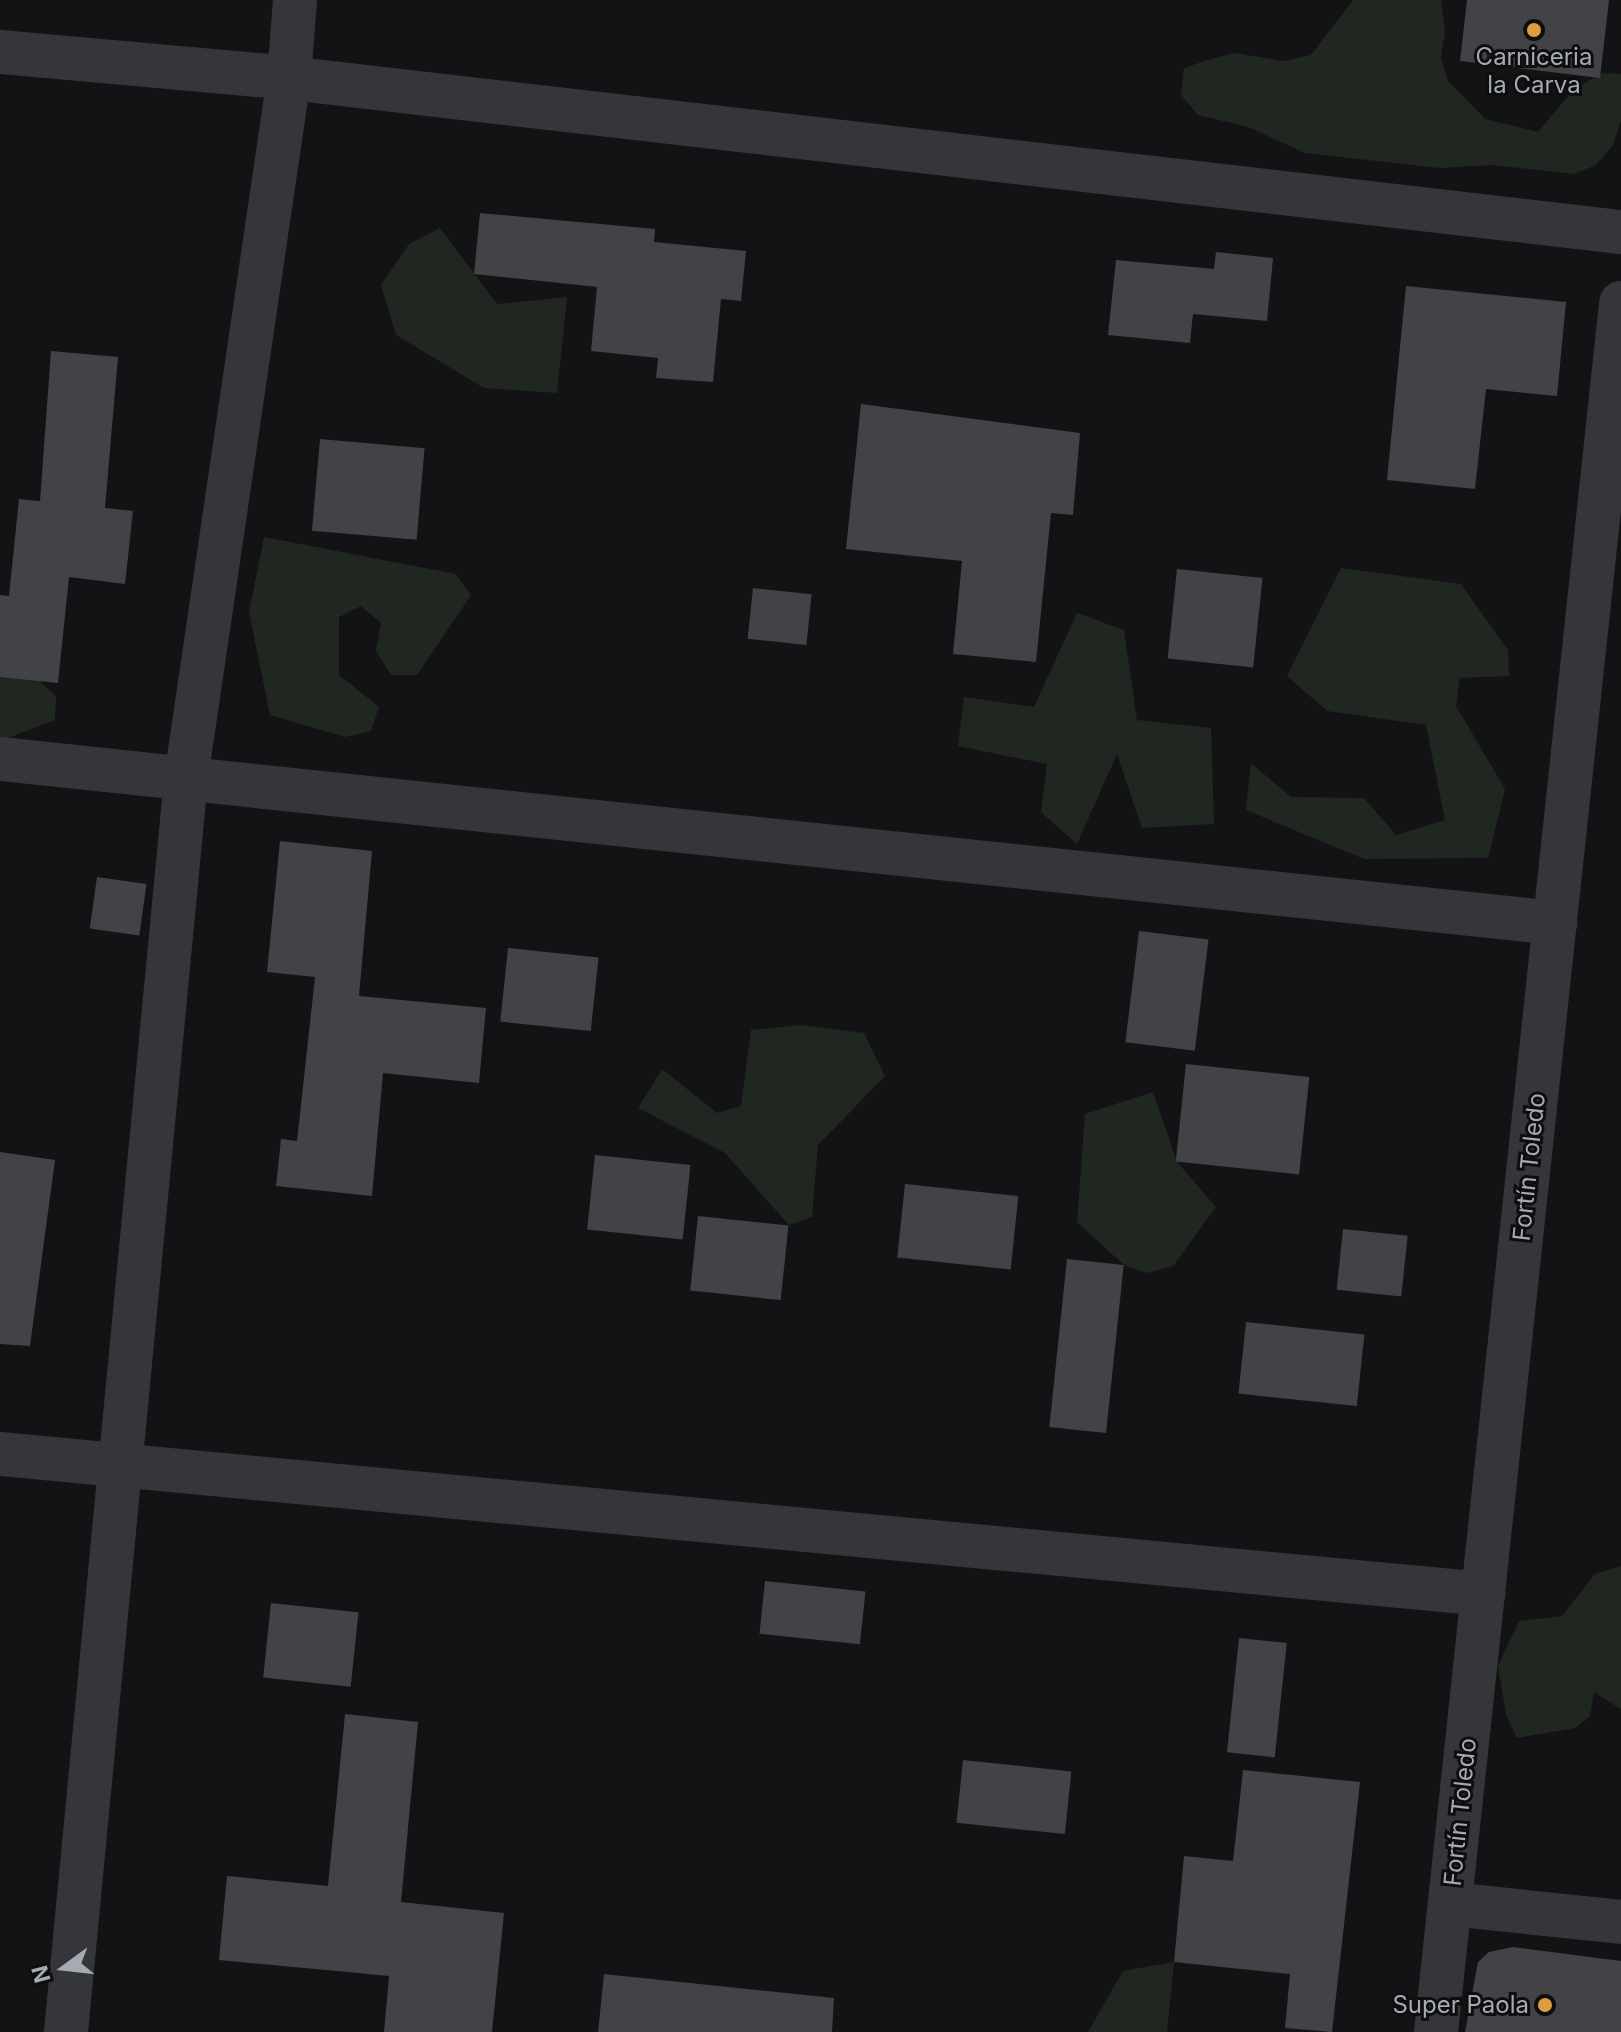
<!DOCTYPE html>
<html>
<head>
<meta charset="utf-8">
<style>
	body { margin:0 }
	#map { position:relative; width:1621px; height:2032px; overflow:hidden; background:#131315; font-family:Inter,sans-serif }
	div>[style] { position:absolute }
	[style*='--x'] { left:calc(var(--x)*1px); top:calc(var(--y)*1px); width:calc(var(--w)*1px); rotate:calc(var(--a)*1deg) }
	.green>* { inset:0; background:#202720 }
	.building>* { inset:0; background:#424347; transform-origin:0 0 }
	.minor>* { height:44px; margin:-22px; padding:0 22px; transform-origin:22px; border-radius:22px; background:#353639 }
	.dots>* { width:22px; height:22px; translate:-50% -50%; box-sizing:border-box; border:4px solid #0e0e0f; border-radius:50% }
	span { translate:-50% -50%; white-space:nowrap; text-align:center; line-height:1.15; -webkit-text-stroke:6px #0e0e0f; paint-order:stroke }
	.poi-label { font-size:24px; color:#a6abb3 }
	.right { translate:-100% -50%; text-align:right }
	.street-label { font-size:24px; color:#a6abb3 }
	.north { position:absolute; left:24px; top:1928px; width:80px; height:80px; -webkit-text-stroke:6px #0e0e0f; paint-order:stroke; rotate:255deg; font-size:22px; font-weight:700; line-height:32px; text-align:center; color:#a6abb3 }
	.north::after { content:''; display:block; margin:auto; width:28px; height:36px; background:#a6abb3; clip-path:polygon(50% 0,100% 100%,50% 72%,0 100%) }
</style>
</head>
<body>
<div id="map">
	<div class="green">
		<div style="clip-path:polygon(1353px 0,1441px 0,1445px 33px,1441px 57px,1448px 81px,1485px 119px,1538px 132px,1574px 89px,1603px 73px,1621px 74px,1621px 120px,1613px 145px,1596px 165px,1574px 174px,1493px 165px,1440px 168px,1305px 153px,1248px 127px,1198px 115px,1181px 95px,1184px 68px,1208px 60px,1234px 53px,1284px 61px,1311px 55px)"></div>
		<div style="clip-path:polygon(440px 228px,497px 304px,567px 297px,557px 393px,484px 388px,396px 335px,381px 285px,409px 244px)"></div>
		<div style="clip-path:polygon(264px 537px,456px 574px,471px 595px,417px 675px,391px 675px,376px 651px,381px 623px,361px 606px,339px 617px,339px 675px,379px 707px,371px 731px,345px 737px,270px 715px,249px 612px)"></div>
		<div style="clip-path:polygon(1341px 568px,1461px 584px,1508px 650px,1509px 676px,1460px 678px,1456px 706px,1505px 789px,1488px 858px,1364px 859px,1246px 810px,1251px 763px,1291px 797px,1364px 798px,1396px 835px,1445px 820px,1426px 725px,1327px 711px,1287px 676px)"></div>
		<div style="clip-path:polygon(1077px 613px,1124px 630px,1137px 720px,1211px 728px,1214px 824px,1142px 828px,1117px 754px,1077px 844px,1041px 812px,1047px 764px,958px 746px,964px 697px,1034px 707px)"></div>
		<div style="clip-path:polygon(0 676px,37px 679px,56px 696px,55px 720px,0 741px)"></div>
		<div style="clip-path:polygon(801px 1025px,864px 1033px,885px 1076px,818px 1145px,812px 1217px,789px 1225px,725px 1153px,638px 1108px,662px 1069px,717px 1113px,741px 1106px,751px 1030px)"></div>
		<div style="clip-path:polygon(1153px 1092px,1177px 1162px,1216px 1207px,1173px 1266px,1147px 1273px,1124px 1265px,1077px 1222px,1085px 1114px)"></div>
		<div style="clip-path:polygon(1621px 1566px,1621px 1709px,1594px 1692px,1590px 1716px,1575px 1728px,1517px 1738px,1506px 1715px,1498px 1666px,1519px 1621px,1562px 1616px,1595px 1574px)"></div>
		<div style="clip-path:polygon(1174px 1962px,1167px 2032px,1088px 2032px,1123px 1971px)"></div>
	</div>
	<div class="building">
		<div style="clip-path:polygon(1467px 0,1609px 0,1600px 78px,1460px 61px)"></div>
		<div style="clip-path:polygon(480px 213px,655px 229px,654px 242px,746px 251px,741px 301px,721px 299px,713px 382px,656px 378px,658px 358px,591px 351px,597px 287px,474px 274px)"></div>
		<div style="clip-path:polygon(1216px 252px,1273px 258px,1267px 321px,1193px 314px,1190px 343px,1108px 335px,1116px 260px,1214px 269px)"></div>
		<div style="clip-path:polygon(1406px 286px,1566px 302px,1557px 396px,1486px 389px,1475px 489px,1387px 480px)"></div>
		<div style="clip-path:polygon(51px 351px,118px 357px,105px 508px,133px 511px,125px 584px,69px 577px,58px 683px,0 677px,0 595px,9px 596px,19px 499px,40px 501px)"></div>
		<div style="clip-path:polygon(861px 404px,1080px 433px,1073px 515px,1051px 513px,1036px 662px,953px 654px,962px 561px,846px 549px)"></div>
		<div style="left:320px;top:439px;width:105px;height:92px;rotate:5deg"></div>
		<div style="left:1177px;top:569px;width:86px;height:90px;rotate:6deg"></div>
		<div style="left:753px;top:588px;width:59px;height:51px;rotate:6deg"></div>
		<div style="clip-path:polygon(280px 841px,372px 851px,359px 996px,486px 1008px,479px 1083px,383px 1073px,372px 1196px,276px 1186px,281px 1139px,297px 1141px,315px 977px,267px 972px)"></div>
		<div style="left:97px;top:877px;width:50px;height:52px;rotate:8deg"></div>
		<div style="left:1139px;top:931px;width:70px;height:112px;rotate:7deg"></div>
		<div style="left:508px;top:948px;width:91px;height:74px;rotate:6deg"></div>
		<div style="left:1186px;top:1064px;width:124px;height:98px;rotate:6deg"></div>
		<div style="clip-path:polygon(0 1152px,55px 1160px,30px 1346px,0 1344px)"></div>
		<div style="left:595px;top:1155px;width:96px;height:75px;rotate:6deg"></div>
		<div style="left:905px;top:1184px;width:114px;height:74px;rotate:6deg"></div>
		<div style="left:698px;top:1216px;width:91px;height:75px;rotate:6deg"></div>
		<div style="left:1343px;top:1229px;width:65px;height:61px;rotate:6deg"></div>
		<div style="left:1067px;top:1259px;width:57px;height:169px;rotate:6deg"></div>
		<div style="left:1246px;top:1322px;width:119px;height:72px;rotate:6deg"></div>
		<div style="left:765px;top:1581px;width:101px;height:53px;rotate:6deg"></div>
		<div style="left:271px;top:1603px;width:88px;height:75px;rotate:6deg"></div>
		<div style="left:1239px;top:1638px;width:48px;height:115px;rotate:6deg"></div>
		<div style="clip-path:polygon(345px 1714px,418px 1722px,401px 1902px,504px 1913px,492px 2032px,384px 2032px,389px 1976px,219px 1960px,227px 1876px,328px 1886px)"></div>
		<div style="left:963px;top:1760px;width:109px;height:63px;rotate:6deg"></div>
		<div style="clip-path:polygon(1243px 1770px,1360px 1782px,1332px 2032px,1285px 2028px,1290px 1974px,1174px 1962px,1184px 1856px,1233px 1861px)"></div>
		<div style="clip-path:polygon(1513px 1947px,1621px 1961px,1621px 2032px,1465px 2032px,1478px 1962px,1489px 1952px)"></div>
		<div style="clip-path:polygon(604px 1974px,834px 1998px,832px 2032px,598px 2032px)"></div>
	</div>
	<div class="minor">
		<div style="--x:0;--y:52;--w:290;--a:5.1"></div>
		<div style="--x:289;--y:78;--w:1341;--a:6.6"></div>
		<div style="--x:0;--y:759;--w:1564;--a:6.02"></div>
		<div style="--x:0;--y:1454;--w:1490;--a:5.39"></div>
		<div style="--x:1450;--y:1904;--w:172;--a:6"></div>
		<div style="--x:66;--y:2032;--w:1260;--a:-84.53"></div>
		<div style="--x:186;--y:778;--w:708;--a:-81.63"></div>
		<div style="--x:289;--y:78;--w:78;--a:-85.6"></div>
		<div style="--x:1436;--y:2032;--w:1739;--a:-83.89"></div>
	</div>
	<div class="dots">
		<div style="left:1534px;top:30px;background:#de9d42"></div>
		<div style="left:1545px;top:2005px;background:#de9d42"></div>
	</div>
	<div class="poi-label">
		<span style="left:1534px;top:71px">Carniceria<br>la Carva</span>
		<span class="right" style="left:1529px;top:2005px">Super Paola</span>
	</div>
	<div class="street-label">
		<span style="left:1529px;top:1167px;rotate:-84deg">Fortín Toledo</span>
		<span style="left:1460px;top:1812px;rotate:-84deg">Fortín Toledo</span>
	</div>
	<div class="north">N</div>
</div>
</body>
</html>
